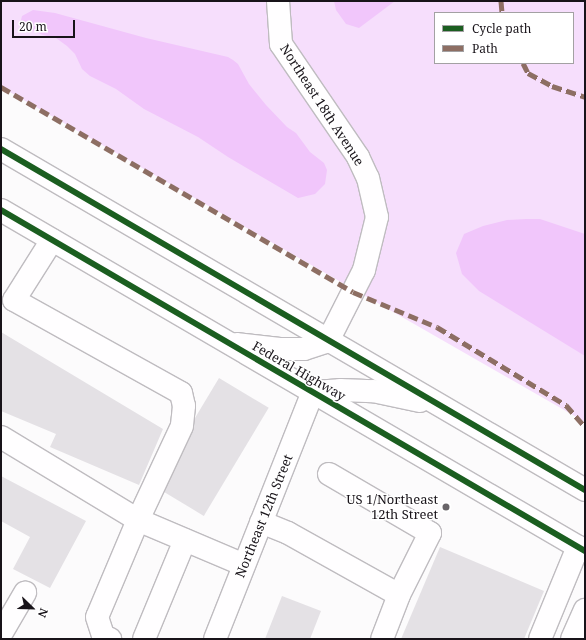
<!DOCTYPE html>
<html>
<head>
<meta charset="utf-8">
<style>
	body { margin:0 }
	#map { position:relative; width:586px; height:640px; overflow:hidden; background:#fcfbfc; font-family:"Noto Serif",serif }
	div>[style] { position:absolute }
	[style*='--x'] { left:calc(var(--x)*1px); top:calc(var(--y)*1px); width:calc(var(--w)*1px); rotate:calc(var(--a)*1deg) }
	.green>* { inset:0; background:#f6defc }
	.water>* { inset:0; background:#f1c6fb }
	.building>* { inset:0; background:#e4e1e5; transform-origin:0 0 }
	.roads { filter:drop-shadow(1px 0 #bfbcc0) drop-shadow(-1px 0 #bfbcc0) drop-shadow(0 1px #bfbcc0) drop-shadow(0 -1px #bfbcc0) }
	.minor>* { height:22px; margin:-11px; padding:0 11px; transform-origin:11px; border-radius:11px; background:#fffeff }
	.major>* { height:22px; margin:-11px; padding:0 11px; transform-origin:11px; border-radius:11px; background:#fffeff }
	.quiet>* { height:5px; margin-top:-2.5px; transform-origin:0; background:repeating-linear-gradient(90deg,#8d6e63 0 10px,transparent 0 15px) }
	.cycleway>* { height:6px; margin:-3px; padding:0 3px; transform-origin:3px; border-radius:3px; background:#1b5e20 }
	.dots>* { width:11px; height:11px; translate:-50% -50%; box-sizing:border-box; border:2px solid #fff; border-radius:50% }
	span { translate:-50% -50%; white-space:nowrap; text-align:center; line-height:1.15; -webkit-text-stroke:3px #fff; paint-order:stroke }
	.street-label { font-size:13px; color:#181319 }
	.poi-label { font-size:13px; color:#181319 }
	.right { translate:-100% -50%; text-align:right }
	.frame { position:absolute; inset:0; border:2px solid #181319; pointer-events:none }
	.legend { position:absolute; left:434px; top:12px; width:140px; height:52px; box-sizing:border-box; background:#fff; border:1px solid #a3a1a3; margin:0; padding:5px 7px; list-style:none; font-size:12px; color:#181319 }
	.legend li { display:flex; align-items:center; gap:8px; height:20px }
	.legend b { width:20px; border:1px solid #a3a1a3 }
	.north { position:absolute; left:12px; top:588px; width:40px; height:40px; -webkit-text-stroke:3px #fff; paint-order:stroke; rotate:113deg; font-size:11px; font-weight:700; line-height:16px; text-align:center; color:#181319 }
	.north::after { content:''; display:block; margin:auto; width:14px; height:18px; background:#181319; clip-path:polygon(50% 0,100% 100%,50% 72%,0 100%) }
	.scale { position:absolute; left:12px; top:20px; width:63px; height:18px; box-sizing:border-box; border:2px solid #181319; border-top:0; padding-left:5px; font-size:12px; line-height:14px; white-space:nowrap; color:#181319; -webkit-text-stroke:3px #fff; paint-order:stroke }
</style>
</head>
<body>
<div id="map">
	<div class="green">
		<div style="clip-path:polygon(evenodd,1px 1px,585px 1px,585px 422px,1px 87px,1px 1px,435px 13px,573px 13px,573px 63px,435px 63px,435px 13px)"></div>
	</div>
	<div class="water">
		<div style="clip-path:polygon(334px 1px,395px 1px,359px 28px,346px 24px,336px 10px)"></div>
		<div style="clip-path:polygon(33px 10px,55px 13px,146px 38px,228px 57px,233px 60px,238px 64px,249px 84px,266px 105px,287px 127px,296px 133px,310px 152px,324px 163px,327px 170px,325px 184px,315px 194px,298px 198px,228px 157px,198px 137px,144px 109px,116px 89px,90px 76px,82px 69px,75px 54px,67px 46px,56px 38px,43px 35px,24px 27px,21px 20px,22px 16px)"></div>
		<div style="clip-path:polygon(526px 219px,540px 219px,585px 234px,585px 356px,479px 291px,462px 274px,456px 253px,464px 234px,483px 226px,507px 220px)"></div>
	</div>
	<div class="building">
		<div style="clip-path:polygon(1px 332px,163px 429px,139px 485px,50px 447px,56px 434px,1px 411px)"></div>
		<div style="left:219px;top:378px;width:58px;height:126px;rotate:31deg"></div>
		<div style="clip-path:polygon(1px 476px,86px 521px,50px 588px,13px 569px,30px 537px,1px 521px)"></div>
		<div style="clip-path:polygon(440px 547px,544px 591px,524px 639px,401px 639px)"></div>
		<div style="clip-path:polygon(282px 596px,321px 611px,310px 639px,265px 639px)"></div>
	</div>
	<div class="roads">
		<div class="minor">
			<div style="--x:278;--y:1;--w:43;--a:86"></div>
			<div style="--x:281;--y:44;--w:137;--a:55.7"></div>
			<div style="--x:358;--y:157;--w:23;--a:65"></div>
			<div style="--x:368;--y:178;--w:40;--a:77"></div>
			<div style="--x:377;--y:217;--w:55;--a:103.8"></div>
			<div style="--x:364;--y:270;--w:80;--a:116.9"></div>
			<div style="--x:52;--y:240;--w:71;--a:122.3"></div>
			<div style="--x:14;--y:300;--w:191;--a:29.1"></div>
			<div style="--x:181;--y:393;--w:13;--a:77"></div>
			<div style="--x:184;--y:406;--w:20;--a:96"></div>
			<div style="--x:182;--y:426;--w:104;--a:115.1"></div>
			<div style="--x:138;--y:520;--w:115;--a:23"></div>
			<div style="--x:1;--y:437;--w:160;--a:31.2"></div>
			<div style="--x:138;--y:520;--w:105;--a:112.9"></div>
			<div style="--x:97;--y:617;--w:20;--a:72"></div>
			<div style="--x:103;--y:636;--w:8;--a:23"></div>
			<div style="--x:329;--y:474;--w:117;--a:30.3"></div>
			<div style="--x:430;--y:533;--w:69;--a:116.6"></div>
			<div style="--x:261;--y:522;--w:29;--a:22"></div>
			<div style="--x:288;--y:533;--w:127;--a:29.2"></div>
			<div style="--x:399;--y:595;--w:47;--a:111.1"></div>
			<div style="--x:1;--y:634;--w:48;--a:-59.7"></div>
			<div style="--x:144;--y:639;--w:107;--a:-67.5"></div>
			<div style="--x:215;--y:639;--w:266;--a:-68.4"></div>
			<div style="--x:540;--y:639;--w:100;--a:-67.6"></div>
			<div style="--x:572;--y:639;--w:32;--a:-66"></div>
		</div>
		<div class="major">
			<div style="--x:1;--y:149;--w:676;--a:30.28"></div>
			<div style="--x:1;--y:210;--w:676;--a:30.28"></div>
			<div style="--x:237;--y:344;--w:43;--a:6.6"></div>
			<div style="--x:280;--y:349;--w:24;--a:0"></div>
			<div style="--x:304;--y:349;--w:25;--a:-18"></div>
			<div style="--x:313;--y:392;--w:27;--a:-4"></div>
			<div style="--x:340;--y:390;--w:33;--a:2"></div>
			<div style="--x:373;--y:391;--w:48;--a:12"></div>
		</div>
	</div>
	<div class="quiet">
		<div style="--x:501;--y:1;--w:12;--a:85"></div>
		<div style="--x:523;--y:63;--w:11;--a:63"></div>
		<div style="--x:528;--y:73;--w:27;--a:28"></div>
		<div style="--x:552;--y:86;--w:35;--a:18"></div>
		<div style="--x:1;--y:87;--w:407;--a:30.2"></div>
		<div style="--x:353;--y:292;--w:91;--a:22.6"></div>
		<div style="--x:437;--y:327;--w:151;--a:31.2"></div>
		<div style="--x:566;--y:405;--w:29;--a:49"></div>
	</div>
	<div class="cycleway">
		<div style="--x:1;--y:149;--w:676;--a:30.28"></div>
		<div style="--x:1;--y:210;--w:676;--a:30.28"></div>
	</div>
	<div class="dots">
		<div style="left:446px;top:507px;background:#686468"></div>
	</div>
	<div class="street-label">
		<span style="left:322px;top:105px;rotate:57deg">Northeast 18th Avenue</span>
		<span style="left:299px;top:371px;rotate:30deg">Federal Highway</span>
		<span style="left:264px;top:516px;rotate:-68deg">Northeast 12th Street</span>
	</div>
	<div class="poi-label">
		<span class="right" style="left:438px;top:507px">US 1/Northeast<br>12th Street</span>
	</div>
	<div class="frame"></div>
	<ul class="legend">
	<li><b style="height:5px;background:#1b5e20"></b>Cycle path</li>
	<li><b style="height:5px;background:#8d6e63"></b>Path</li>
	</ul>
	<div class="north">N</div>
	<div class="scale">20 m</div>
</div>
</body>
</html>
